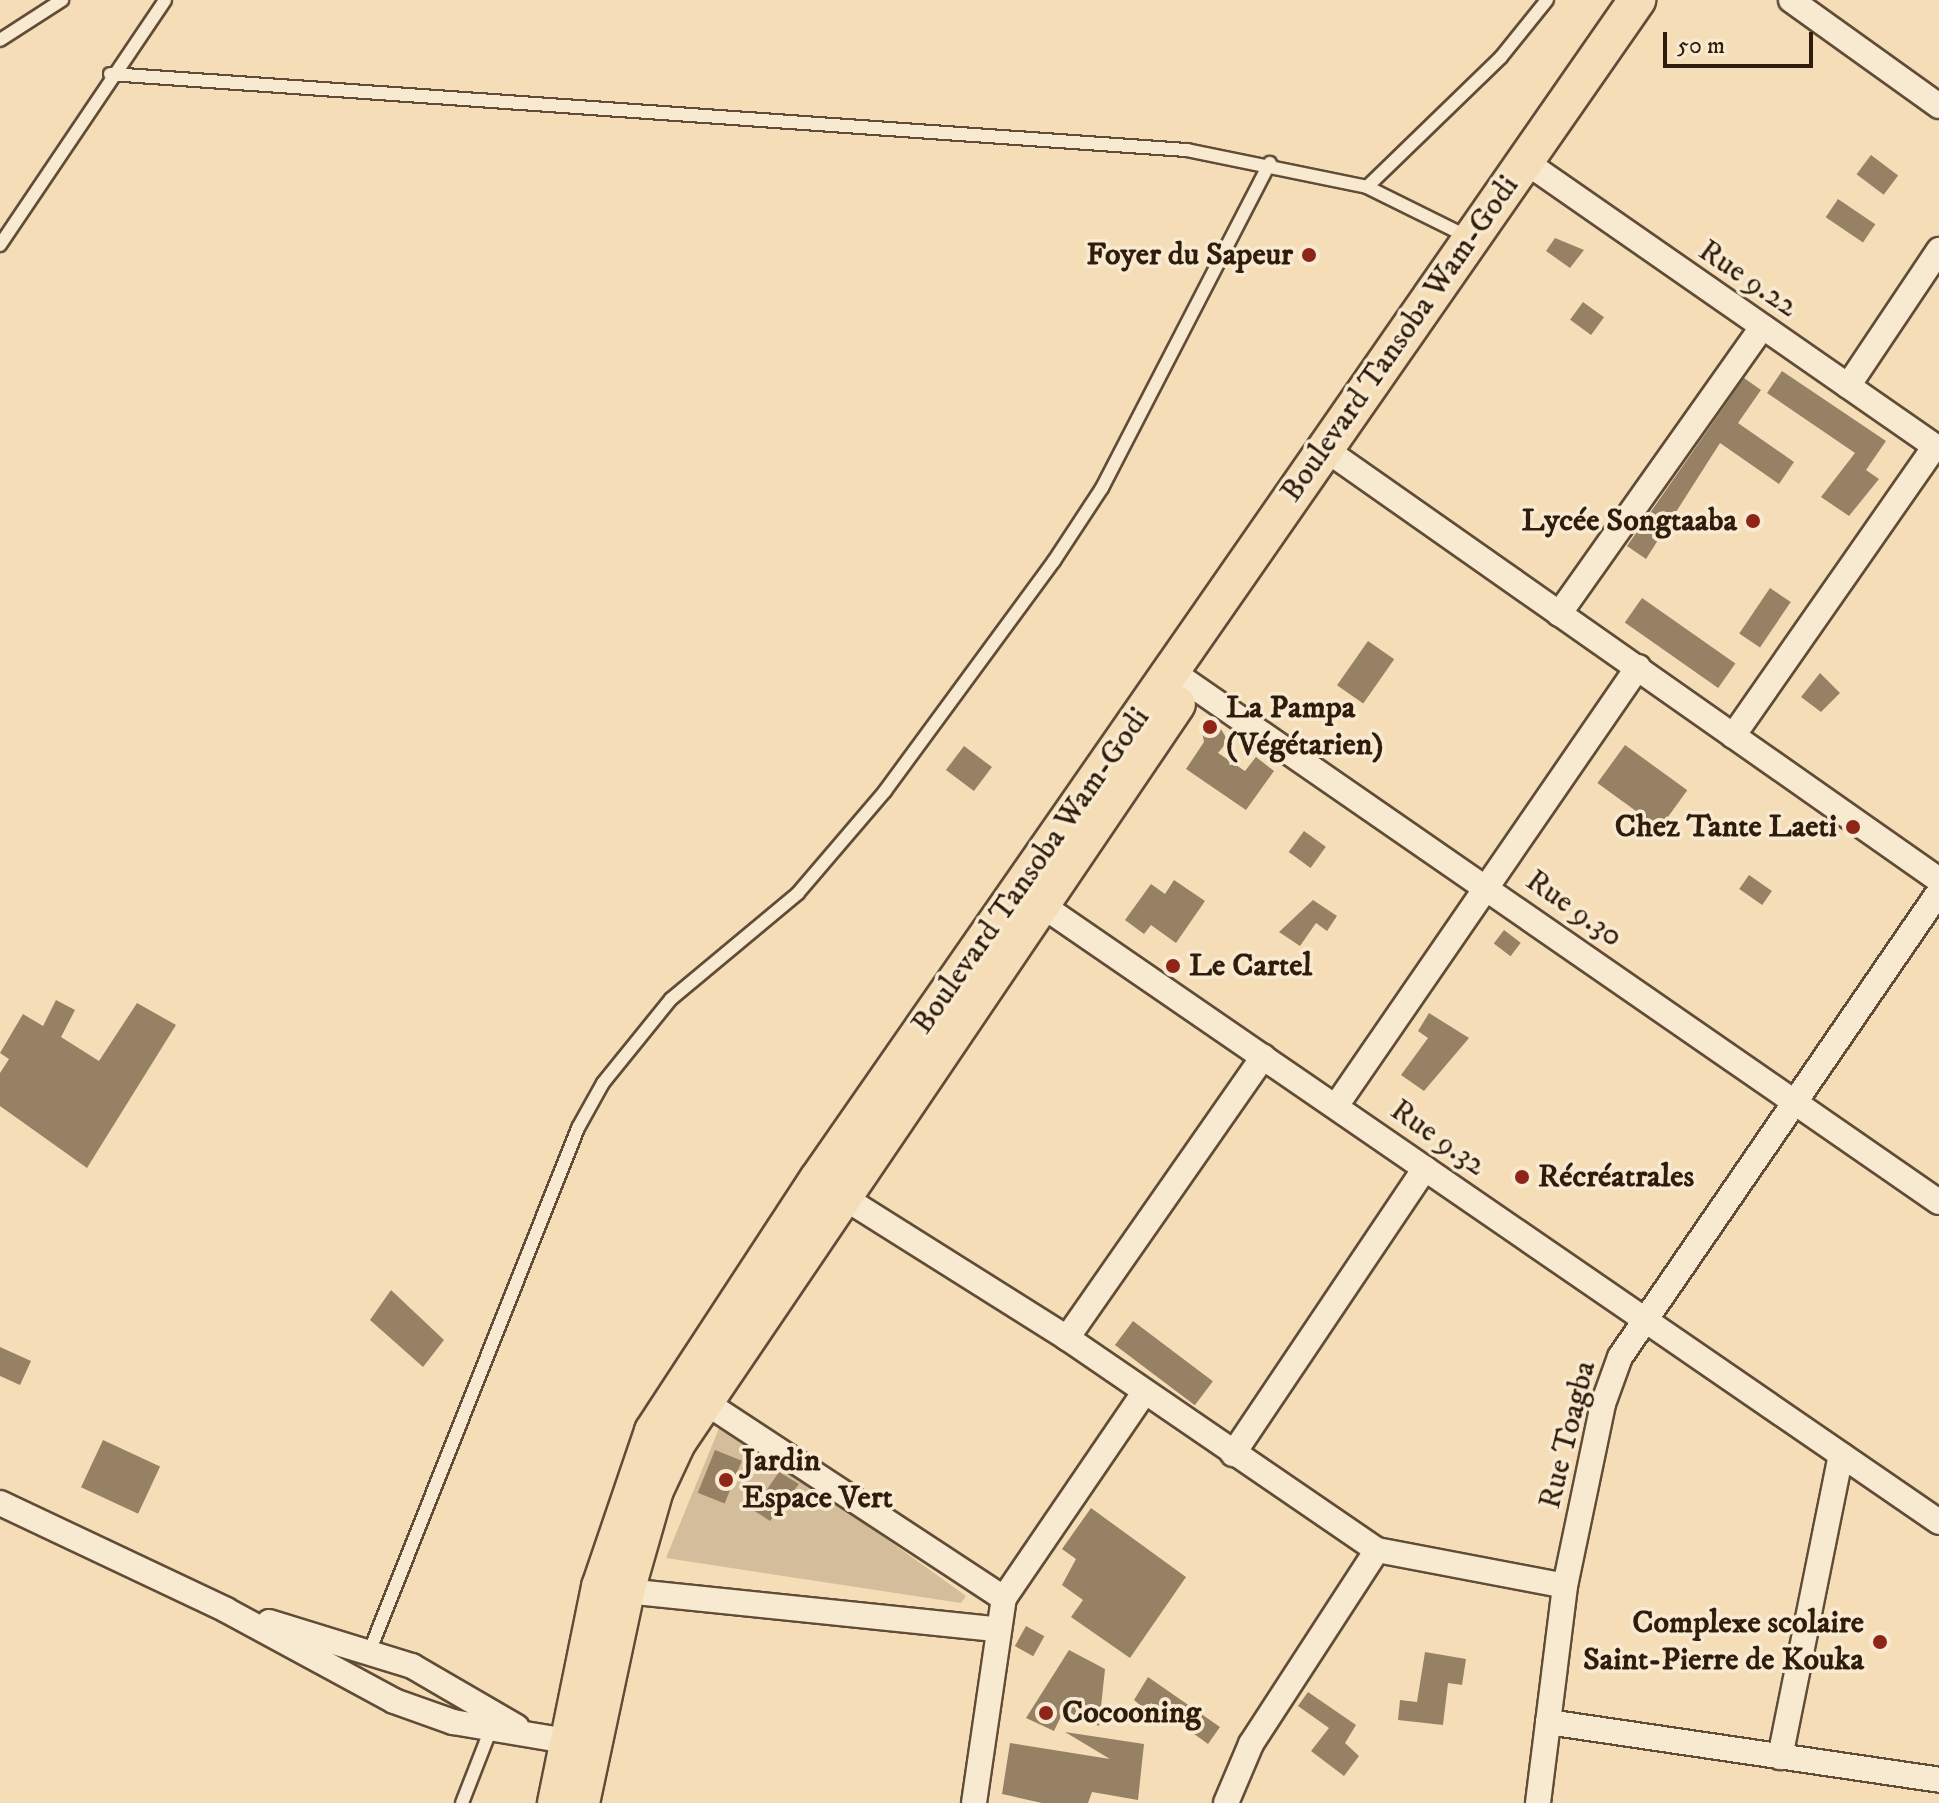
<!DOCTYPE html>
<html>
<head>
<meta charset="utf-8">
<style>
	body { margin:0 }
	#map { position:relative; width:1939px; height:1803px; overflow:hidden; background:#f5deb7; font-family:"IM FELL DW Pica",serif }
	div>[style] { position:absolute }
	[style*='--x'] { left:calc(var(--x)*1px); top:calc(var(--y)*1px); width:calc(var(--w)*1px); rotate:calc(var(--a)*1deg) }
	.green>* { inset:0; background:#d4bd9a }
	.building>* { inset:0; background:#968165; transform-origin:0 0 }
	.roads { filter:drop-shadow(2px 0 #614c37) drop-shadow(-2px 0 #614c37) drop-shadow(0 2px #614c37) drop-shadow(0 -2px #614c37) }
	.lane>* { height:12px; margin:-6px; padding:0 6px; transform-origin:6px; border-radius:6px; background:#f8ead0 }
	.street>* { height:24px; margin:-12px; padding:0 12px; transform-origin:12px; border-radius:12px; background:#f8ead0 }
	.primary>* { height:36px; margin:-18px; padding:0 18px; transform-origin:18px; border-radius:18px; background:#f5deb7 }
	.dots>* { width:22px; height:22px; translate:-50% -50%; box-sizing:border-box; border:4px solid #f8ead0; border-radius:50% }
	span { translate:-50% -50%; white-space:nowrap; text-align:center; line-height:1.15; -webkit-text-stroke:7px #f8ead0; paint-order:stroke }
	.poi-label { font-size:32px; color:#301c0c; font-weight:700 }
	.right { translate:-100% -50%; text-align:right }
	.left { translate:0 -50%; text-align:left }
	.street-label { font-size:32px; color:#301c0c }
	.scale { position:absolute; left:1663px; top:32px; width:150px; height:36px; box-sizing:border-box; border:4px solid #301c0c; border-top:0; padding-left:10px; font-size:24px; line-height:28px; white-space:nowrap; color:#301c0c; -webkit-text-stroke:6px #f8ead0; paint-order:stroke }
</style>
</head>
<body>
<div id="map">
	<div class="green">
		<div style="clip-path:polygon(722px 1421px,966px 1596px,961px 1603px,666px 1558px)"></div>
	</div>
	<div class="building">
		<div style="left:1871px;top:155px;width:34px;height:24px;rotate:37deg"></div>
		<div style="left:1838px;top:199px;width:45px;height:22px;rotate:34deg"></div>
		<div style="clip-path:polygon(1555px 238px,1584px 250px,1570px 268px,1546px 251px)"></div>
		<div style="left:1583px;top:302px;width:26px;height:22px;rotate:36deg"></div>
		<div style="clip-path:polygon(1782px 371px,1886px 441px,1866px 470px,1879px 479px,1849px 516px,1821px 497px,1855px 453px,1767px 393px)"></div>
		<div style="clip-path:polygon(1744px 378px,1761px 390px,1738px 423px,1794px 462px,1779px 484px,1720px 443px,1646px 559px,1627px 546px)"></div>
		<div style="left:1770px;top:588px;width:25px;height:55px;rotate:34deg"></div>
		<div style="left:1642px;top:598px;width:114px;height:30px;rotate:35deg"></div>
		<div style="left:1368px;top:641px;width:32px;height:54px;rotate:35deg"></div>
		<div style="clip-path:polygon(1820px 673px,1840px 693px,1821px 712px,1801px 697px)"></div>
		<div style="clip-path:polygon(1218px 724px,1228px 741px,1218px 753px,1245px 771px,1256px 757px,1274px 771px,1246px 810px,1186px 769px,1204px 742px,1201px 726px)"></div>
		<div style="left:1625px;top:745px;width:77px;height:47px;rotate:36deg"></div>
		<div style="left:964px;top:746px;width:35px;height:30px;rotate:37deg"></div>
		<div style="left:1304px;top:831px;width:27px;height:26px;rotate:36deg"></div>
		<div style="left:1749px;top:875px;width:28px;height:17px;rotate:35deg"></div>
		<div style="clip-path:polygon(1174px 880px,1205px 901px,1176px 943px,1151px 925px,1144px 934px,1125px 920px,1151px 884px,1165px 894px)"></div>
		<div style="clip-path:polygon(1313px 900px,1337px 916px,1327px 931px,1316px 923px,1300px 946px,1279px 932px)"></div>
		<div style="left:1504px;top:930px;width:21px;height:17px;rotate:37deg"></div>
		<div style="clip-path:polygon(56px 1000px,75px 1010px,61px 1037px,99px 1061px,137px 1003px,176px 1025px,87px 1168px,0 1106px,0 1073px,9px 1059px,0 1053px,23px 1014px,43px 1026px)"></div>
		<div style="clip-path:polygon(1429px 1013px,1469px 1038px,1424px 1091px,1401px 1075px,1428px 1038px,1418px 1031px)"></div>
		<div style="clip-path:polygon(391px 1290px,444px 1340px,423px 1367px,370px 1320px)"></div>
		<div style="left:1133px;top:1321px;width:100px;height:30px;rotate:37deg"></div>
		<div style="clip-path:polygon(0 1347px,31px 1361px,20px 1385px,0 1376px)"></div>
		<div style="left:103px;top:1440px;width:63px;height:52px;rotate:25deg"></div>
		<div style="left:715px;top:1450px;width:29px;height:46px;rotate:22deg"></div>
		<div style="clip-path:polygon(779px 1472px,799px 1484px,770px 1521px,753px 1510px)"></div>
		<div style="clip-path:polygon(1091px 1508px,1186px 1577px,1130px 1658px,1071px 1617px,1083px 1600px,1062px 1585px,1076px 1559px,1062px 1549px)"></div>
		<div style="left:1026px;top:1626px;width:21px;height:23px;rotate:29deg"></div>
		<div style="clip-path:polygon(1069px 1650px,1105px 1669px,1099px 1726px,1064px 1710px,1054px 1731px,1026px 1718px)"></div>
		<div style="clip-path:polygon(1425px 1652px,1466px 1659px,1462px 1685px,1448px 1683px,1443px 1725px,1398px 1720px,1400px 1700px,1417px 1702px)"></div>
		<div style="clip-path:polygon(1148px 1677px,1220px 1727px,1208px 1744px,1151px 1703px,1146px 1710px,1134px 1700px)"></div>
		<div style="clip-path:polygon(1308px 1692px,1356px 1725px,1345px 1743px,1359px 1756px,1344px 1776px,1311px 1751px,1329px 1728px,1298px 1706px)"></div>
		<div style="clip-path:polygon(1065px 1732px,1144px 1744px,1138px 1800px,1092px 1792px,1088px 1803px,1042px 1803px,1002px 1794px,1010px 1743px,1110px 1759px)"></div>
	</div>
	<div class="roads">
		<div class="lane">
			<div style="--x:0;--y:40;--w:74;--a:-32.8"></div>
			<div style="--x:110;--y:74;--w:1080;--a:4.04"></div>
			<div style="--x:1187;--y:150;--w:184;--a:11.6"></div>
			<div style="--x:1367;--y:187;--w:113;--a:26.3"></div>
			<div style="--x:1367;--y:187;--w:187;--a:-44.1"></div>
			<div style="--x:1501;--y:57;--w:73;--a:-51.1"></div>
			<div style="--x:0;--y:245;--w:295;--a:-56"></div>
			<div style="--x:370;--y:1650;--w:562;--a:-68.27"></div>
			<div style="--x:578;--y:1128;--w:51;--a:-60.9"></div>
			<div style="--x:603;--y:1083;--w:108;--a:-51"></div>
			<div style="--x:671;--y:999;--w:165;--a:-39.8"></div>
			<div style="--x:798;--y:893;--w:134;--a:-49.5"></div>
			<div style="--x:885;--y:791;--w:285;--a:-53.7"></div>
			<div style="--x:1054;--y:561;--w:87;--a:-56.7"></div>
			<div style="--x:1102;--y:488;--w:366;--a:-62.7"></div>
			<div style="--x:462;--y:1803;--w:83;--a:-68.7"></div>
		</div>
		<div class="street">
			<div style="--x:1791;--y:0;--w:182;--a:35.6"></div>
			<div style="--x:1523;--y:160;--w:507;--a:34.79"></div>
			<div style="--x:1848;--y:386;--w:164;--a:-56.2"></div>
			<div style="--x:1325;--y:449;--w:750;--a:35.07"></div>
			<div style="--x:1559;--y:614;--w:352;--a:-54.7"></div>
			<div style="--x:1170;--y:670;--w:935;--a:34.68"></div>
			<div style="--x:1733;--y:736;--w:353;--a:-55.1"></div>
			<div style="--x:1030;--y:897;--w:1103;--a:34.51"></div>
			<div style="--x:1336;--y:1106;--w:533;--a:-55.47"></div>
			<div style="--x:840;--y:1195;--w:268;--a:32.2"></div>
			<div style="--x:1067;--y:1338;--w:376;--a:34.4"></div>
			<div style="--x:1377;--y:1550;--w:191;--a:10.8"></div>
			<div style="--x:1067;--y:1338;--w:343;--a:-55.1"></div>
			<div style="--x:702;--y:1400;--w:361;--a:33.3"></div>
			<div style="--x:1233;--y:1454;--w:344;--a:-56.1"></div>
			<div style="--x:0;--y:1503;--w:250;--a:25.3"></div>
			<div style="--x:226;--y:1610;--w:191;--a:28.4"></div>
			<div style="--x:394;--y:1701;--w:63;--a:19.6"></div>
			<div style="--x:453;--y:1722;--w:116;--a:9.5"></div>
			<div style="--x:626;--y:1591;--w:371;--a:5.9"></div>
			<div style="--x:269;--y:1622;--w:150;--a:17.1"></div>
			<div style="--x:412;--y:1666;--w:121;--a:30.2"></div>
			<div style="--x:1548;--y:1722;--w:395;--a:8.4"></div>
			<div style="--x:1780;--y:1757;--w:308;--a:-78.6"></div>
			<div style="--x:974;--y:1803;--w:207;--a:-81.7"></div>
			<div style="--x:1004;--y:1598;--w:248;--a:-55.7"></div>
			<div style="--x:1226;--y:1803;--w:64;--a:-67"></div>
			<div style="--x:1251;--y:1744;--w:231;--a:-57"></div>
			<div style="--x:1538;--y:1803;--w:219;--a:-82.9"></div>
			<div style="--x:1565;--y:1586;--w:186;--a:-78.2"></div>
			<div style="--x:1603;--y:1404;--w:50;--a:-70.1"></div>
			<div style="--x:1620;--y:1357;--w:564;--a:-55.55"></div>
		</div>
		<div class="primary">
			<div style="--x:556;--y:1803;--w:220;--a:-78.5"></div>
			<div style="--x:600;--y:1587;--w:165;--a:-71.2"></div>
			<div style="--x:653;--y:1431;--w:301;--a:-56.8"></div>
			<div style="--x:818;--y:1179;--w:1436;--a:-55.21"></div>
			<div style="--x:581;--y:1803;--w:217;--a:-78"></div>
			<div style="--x:626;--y:1591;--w:105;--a:-74"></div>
			<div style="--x:655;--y:1490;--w:52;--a:-64.9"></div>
			<div style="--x:677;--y:1443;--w:892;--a:-55.92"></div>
		</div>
	</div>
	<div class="dots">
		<div style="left:1309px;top:255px;background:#8f2418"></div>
		<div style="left:1753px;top:521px;background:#8f2418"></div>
		<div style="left:1210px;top:727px;background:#8f2418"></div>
		<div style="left:1853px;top:827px;background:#8f2418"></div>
		<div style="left:1173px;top:966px;background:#8f2418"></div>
		<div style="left:1522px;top:1177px;background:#8f2418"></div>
		<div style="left:726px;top:1480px;background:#8f2418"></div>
		<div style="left:1880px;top:1642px;background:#8f2418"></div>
		<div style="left:1046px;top:1713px;background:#8f2418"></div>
	</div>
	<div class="poi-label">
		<span class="right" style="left:1293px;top:255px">Foyer du Sapeur</span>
		<span class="right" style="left:1737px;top:521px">Lycée Songtaaba</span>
		<span class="left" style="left:1226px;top:727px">La Pampa<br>(Végétarien)</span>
		<span class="right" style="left:1837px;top:827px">Chez Tante Laeti</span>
		<span class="left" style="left:1189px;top:966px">Le Cartel</span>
		<span class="left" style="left:1538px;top:1177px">Récréatrales</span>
		<span class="left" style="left:742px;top:1480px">Jardin<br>Espace Vert</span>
		<span class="right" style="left:1864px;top:1642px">Complexe scolaire<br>Saint-Pierre de Kouka</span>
		<span class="left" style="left:1062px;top:1713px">Cocooning</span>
	</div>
	<div class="street-label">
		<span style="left:1748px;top:279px;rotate:34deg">Rue 9.22</span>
		<span style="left:1400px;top:339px;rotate:-55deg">Boulevard Tansoba Wam-Godi</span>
		<span style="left:1031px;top:871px;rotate:-55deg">Boulevard Tansoba Wam-Godi</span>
		<span style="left:1574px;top:909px;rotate:35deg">Rue 9.30</span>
		<span style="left:1438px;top:1138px;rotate:35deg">Rue 9.32</span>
		<span style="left:1568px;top:1435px;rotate:-76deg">Rue Toagba</span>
	</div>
	<div class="scale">50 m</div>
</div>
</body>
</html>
